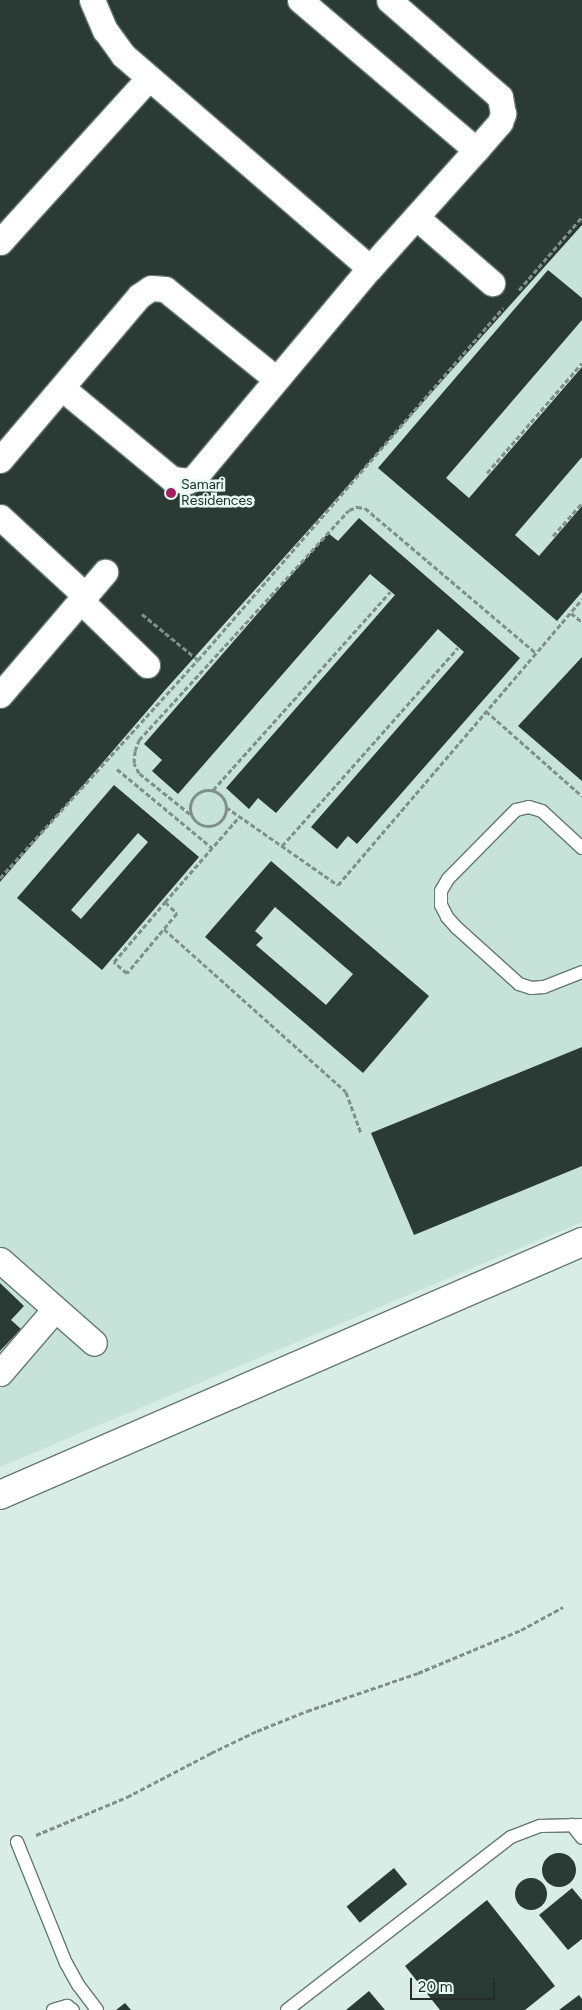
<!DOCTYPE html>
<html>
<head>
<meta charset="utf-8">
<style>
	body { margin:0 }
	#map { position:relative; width:582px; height:2010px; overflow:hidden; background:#d9ede7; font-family:Figtree,sans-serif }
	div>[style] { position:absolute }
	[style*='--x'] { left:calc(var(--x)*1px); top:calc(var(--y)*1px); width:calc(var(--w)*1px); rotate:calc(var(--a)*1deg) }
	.built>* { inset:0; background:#c6e2d9 }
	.building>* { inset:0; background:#2a3b36; transform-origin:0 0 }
	.round { border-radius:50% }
	.path>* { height:3px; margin-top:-1.5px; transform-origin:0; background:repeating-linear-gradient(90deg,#818f8b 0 5px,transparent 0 7.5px) }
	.path>.ring { margin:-1.5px; padding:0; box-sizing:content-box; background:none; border:3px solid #818f8b; border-radius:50% }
	.roads { filter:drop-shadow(1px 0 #667973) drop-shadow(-1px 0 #667973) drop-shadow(0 1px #667973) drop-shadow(0 -1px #667973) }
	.service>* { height:12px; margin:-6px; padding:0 6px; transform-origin:6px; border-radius:6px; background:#fff }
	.minor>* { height:25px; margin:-12.5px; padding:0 12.5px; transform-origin:12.5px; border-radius:12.5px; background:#fff }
	.tertiary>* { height:28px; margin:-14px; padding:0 14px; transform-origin:14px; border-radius:14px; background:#fff }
	.dots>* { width:14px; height:14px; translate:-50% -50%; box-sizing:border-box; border:2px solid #e6faf4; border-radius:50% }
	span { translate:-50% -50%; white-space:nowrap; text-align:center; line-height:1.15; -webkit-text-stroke:5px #e6faf4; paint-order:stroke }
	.poi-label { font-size:14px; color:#242c2a }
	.left { translate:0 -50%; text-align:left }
	.scale { position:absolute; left:410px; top:1978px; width:85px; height:22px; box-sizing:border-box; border:2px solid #242c2a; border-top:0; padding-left:6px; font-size:15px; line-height:18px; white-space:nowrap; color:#242c2a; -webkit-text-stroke:4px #e6faf4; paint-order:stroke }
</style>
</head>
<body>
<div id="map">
	<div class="built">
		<div style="clip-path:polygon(0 0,582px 0,582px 1222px,0 1467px)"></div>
	</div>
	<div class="building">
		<div style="clip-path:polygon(0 0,582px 0,582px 225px,166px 689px,0 882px)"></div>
		<div style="clip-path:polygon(548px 270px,582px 298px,582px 320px,446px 478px,469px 498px,582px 367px,582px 457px,515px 535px,539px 556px,582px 506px,582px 592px,557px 621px,378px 468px)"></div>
		<div style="clip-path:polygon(359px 518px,520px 658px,357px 844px,348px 836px,337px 849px,311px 827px,464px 652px,438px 629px,276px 813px,258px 798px,249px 809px,226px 788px,395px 595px,370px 574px,178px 794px,152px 771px,162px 760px,144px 744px,328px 533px,338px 541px)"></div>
		<div style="clip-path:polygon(582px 657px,582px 781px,518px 726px)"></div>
		<div style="clip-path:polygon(evenodd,114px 785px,199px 857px,102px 970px,17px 898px,114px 785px,138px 833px,148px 842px,81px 919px,71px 910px,138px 833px)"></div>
		<div style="clip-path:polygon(evenodd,271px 861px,429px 996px,363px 1073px,205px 937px,271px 861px,275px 907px,353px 974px,326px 1005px,256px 945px,263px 938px,255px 931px,275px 907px)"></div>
		<div style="clip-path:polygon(582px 1047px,582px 1166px,414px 1235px,371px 1133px)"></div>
		<div style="clip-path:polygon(0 1283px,24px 1306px,11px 1320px,21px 1329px,0 1351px)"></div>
		<div class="round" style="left:542px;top:1853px;width:34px;height:34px"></div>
		<div style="left:394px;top:1868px;width:21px;height:61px;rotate:51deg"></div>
		<div class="round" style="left:515px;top:1878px;width:32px;height:32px"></div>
		<div style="clip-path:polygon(572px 1888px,582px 1900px,582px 1939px,568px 1950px,539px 1915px)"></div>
		<div style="clip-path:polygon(487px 1900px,555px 1986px,525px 2010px,440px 2010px,405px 1966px)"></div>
		<div style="clip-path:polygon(369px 1991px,385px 2010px,346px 2010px)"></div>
		<div style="clip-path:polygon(579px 1995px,582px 1999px,582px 2010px,559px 2010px)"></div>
		<div style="clip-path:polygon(125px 2003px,131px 2010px,116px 2010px)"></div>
	</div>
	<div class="path">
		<div style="--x:519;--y:290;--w:96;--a:-49.2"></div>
		<div style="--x:487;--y:473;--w:145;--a:-49.2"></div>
		<div style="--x:553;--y:536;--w:44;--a:-48.7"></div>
		<div style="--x:571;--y:613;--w:14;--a:39"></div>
		<div style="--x:142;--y:614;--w:72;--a:39.4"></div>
		<div style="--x:486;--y:711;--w:128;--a:41.5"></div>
		<div style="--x:117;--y:769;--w:124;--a:39.7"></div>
		<div class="ring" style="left:190px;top:790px;width:33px;height:33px"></div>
		<div style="--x:213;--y:790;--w:266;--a:-48.2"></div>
		<div style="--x:226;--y:807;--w:136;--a:34.9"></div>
		<div style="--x:338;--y:885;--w:376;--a:-49.5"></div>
		<div style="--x:190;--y:814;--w:65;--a:-141.2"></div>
		<div style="--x:139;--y:773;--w:11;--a:-117"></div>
		<div style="--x:134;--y:763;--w:12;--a:-85"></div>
		<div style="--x:135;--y:751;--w:12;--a:-70"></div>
		<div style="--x:139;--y:740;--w:311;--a:-47.6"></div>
		<div style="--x:349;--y:510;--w:9;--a:-21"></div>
		<div style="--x:357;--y:507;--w:8;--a:7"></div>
		<div style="--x:365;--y:508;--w:224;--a:40.3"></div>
		<div style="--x:282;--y:846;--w:265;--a:-48.4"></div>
		<div style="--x:0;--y:878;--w:294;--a:-47.8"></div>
		<div style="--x:198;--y:660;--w:466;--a:-49.1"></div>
		<div style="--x:165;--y:902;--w:16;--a:43"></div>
		<div style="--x:177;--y:913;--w:78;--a:129.8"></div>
		<div style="--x:127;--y:973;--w:17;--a:-140"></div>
		<div style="--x:114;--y:962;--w:79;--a:-49.6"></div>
		<div style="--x:165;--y:902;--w:114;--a:-48.9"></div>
		<div style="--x:164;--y:929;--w:244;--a:41.8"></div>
		<div style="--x:346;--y:1092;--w:44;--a:69.9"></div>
		<div style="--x:36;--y:1835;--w:99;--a:-22.7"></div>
		<div style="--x:127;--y:1797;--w:95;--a:-27.6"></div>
		<div style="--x:211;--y:1753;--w:51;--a:-25.6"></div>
		<div style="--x:257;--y:1731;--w:54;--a:-21.8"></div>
		<div style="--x:307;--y:1711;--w:117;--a:-18.9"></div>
		<div style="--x:418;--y:1673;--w:112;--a:-22.7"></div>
		<div style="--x:521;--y:1630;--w:48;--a:-28.7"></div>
	</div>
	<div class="roads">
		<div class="service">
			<div style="--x:582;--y:848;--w:54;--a:-137.2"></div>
			<div style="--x:542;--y:811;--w:14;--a:-163"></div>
			<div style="--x:529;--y:807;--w:13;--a:167"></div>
			<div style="--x:516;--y:810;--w:97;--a:134.6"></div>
			<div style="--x:448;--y:879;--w:14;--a:120"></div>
			<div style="--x:441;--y:891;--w:14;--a:90"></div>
			<div style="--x:441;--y:905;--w:13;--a:63"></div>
			<div style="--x:447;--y:917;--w:15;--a:48"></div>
			<div style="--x:457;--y:928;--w:84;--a:42.1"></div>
			<div style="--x:519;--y:984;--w:13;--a:18"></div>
			<div style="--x:531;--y:988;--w:13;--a:-4"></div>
			<div style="--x:544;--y:987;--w:41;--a:-21.5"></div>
			<div style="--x:572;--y:1825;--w:16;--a:52"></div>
			<div style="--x:17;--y:1842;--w:131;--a:68"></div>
			<div style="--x:66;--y:1963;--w:26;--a:61"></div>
			<div style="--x:79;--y:1986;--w:30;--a:53"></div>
			<div style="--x:53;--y:2010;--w:15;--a:-16"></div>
			<div style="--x:67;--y:2006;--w:7;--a:34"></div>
			<div style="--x:287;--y:2010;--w:283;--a:-37.7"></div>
			<div style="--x:511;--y:1837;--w:31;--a:-21"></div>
			<div style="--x:540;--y:1826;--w:42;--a:-1.4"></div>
		</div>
		<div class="minor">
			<div style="--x:92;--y:0;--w:33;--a:67"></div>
			<div style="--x:105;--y:30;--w:31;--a:54"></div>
			<div style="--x:123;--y:55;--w:326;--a:40.8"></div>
			<div style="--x:300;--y:0;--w:231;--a:40.4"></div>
			<div style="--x:476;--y:150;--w:37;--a:-49"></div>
			<div style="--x:500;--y:122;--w:9;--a:-69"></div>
			<div style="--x:503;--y:114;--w:17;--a:-100"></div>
			<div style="--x:500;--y:97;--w:147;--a:-138.9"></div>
			<div style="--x:416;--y:217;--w:101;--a:41"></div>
			<div style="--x:0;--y:242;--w:220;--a:-47.8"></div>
			<div style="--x:62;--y:388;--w:143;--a:39.6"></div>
			<div style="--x:172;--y:479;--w:16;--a:7"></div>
			<div style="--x:188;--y:481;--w:8;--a:-30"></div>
			<div style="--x:195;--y:477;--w:273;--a:-50.1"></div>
			<div style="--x:370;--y:268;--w:159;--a:-48.1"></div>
			<div style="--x:0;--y:460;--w:215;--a:-49.7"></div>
			<div style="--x:139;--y:296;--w:14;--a:-34"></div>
			<div style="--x:151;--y:288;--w:14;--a:4"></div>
			<div style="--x:165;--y:289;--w:143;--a:39"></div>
			<div style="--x:0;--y:517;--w:117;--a:42.6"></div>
			<div style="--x:81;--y:601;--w:92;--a:44.1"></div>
			<div style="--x:0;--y:695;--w:162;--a:-49.5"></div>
			<div style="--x:0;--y:1260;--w:125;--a:41.4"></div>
			<div style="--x:0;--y:1373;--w:84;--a:-49.3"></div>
		</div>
		<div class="tertiary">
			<div style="--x:0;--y:1495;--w:635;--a:-23.49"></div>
		</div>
	</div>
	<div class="dots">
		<div style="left:171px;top:493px;background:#a61d64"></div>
	</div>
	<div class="poi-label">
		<span class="left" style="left:181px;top:493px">Samari<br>Residences</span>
	</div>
	<div class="scale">20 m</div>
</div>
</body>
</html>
